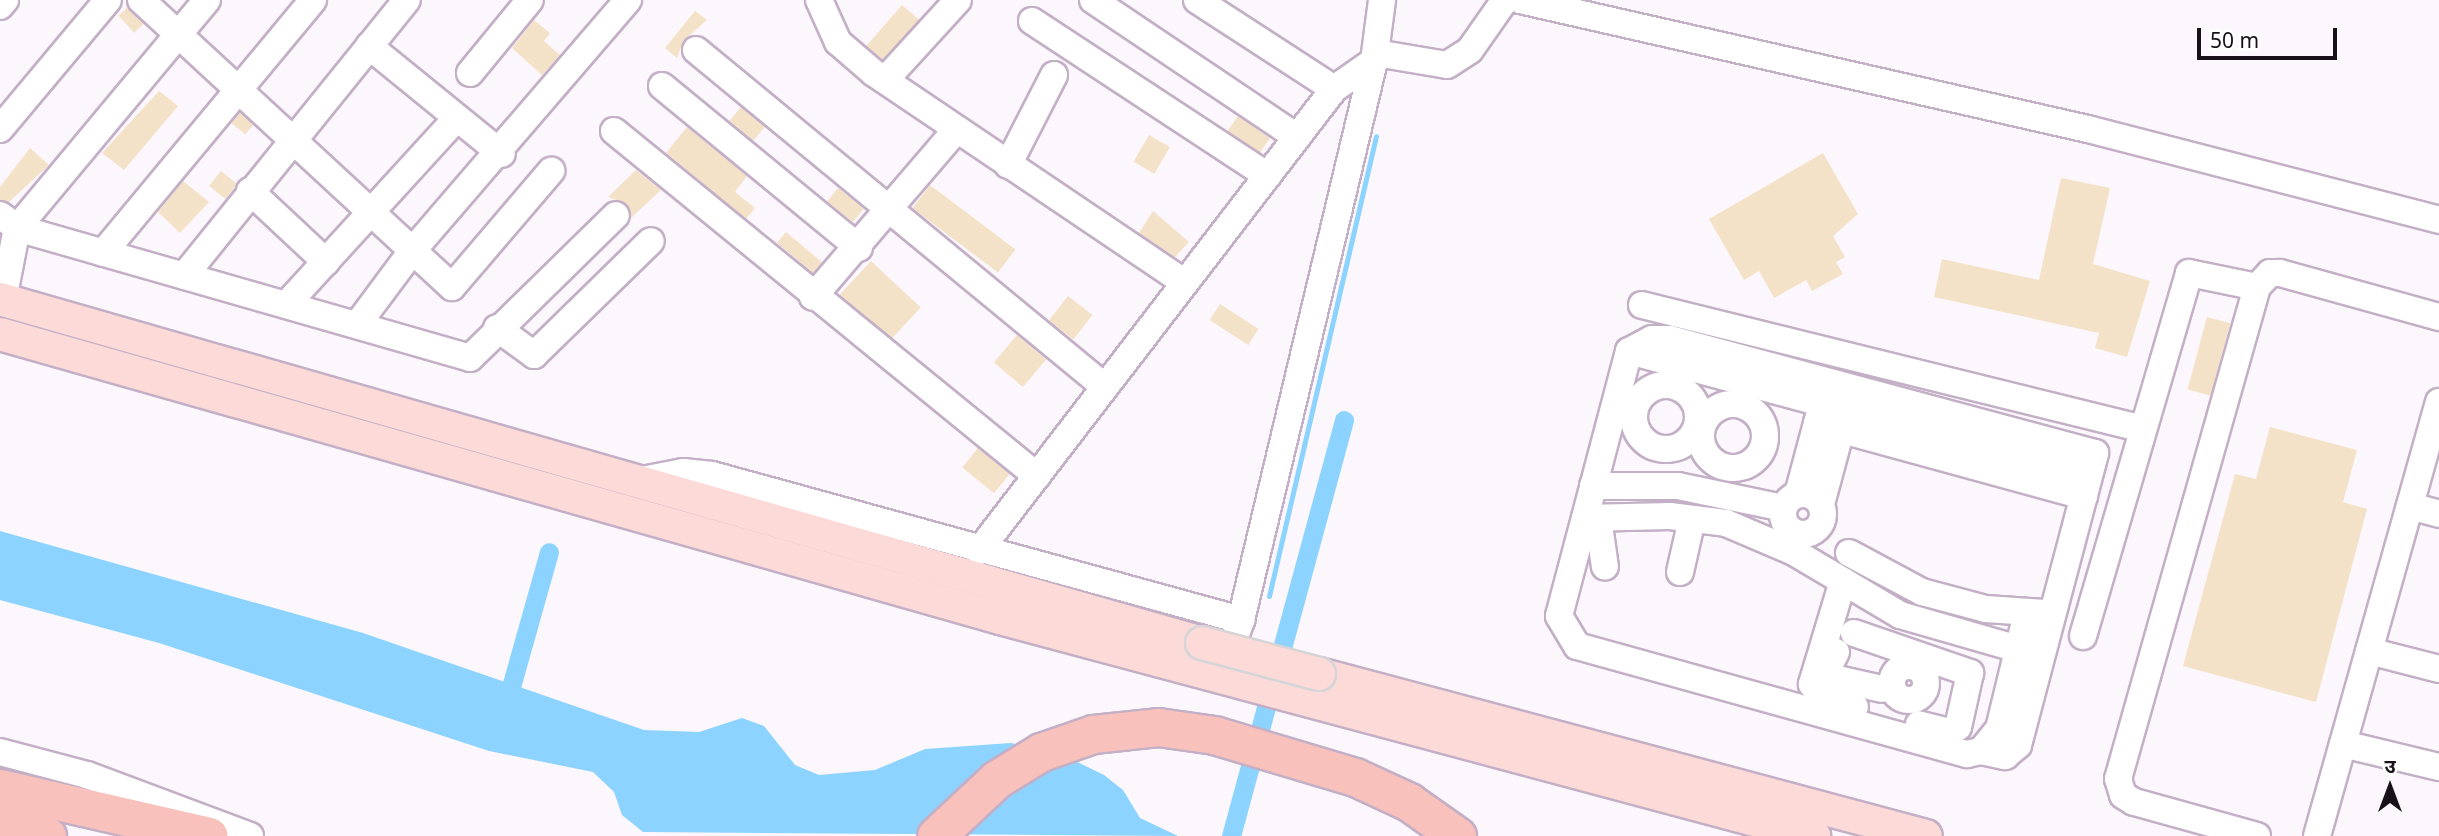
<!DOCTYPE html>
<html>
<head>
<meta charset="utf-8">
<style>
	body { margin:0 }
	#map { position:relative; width:2439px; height:836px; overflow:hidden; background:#fcf7fc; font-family:"Noto Sans","Noto Sans Devanagari",sans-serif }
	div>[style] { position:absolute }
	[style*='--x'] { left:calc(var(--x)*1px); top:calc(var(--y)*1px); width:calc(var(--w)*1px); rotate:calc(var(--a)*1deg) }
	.water>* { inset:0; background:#8cd3ff }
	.stream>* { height:5px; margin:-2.5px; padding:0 2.5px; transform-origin:2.5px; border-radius:2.5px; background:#8cd3ff }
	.canal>* { height:19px; margin:-9.5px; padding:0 9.5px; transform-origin:9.5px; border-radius:9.5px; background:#8cd3ff }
	.building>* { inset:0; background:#f3e2c8; transform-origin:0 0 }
	.roads { filter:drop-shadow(2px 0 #c3afc6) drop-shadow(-2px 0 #c3afc6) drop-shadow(0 2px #c3afc6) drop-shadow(0 -2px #c3afc6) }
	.minor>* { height:26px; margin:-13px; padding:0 13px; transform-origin:13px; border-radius:13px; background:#fff }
	.minor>.ring { margin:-13px; padding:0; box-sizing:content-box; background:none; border:26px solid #fff; border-radius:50% }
	.major>* { height:32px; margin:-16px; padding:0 16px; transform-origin:16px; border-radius:16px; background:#fbdad7 }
	.highway>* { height:37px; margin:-18.5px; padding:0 18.5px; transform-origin:18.5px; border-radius:18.5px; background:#f9c1bc }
	.bridges { filter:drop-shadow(2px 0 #d5d4d6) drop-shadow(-2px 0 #d5d4d6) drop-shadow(0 2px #d5d4d6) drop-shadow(0 -2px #d5d4d6) }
	.major-bridge>* { height:32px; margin:-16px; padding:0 16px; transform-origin:16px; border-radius:16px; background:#fbdad7 }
	span { translate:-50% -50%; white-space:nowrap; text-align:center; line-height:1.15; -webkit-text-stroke:5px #fff; paint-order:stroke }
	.north { position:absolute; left:2355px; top:752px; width:70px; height:70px; -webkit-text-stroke:5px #fff; paint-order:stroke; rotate:0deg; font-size:19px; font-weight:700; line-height:28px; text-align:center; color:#181119 }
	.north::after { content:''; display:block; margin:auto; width:24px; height:32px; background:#181119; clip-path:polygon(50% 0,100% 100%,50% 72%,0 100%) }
	.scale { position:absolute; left:2197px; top:28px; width:140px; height:32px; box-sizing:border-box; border:4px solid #181119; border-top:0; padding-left:9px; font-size:21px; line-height:24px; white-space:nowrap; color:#181119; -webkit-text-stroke:5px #fff; paint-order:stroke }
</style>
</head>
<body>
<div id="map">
	<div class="water">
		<div style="clip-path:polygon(0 531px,363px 633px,644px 730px,699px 732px,742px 718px,764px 726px,795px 765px,819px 775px,875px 770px,925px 749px,1011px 743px,1067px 757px,1104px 775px,1123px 790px,1140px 818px,1178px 836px,643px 832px,622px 815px,614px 792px,593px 772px,489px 751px,159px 643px,0 600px)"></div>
	</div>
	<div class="stream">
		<div style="--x:1269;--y:596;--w:472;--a:-76.9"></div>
	</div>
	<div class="canal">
		<div style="--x:499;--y:707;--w:23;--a:-59"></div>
		<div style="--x:511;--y:687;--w:140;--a:-74.3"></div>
		<div style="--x:1231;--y:836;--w:431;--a:-74.8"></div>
	</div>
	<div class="building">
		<div style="left:902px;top:5px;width:23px;height:55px;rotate:41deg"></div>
		<div style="left:128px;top:7px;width:23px;height:13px;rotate:47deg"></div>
		<div style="clip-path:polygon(695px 11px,707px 20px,683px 41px,677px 58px,665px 48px)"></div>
		<div style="clip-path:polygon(534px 20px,550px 33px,544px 41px,560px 55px,542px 75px,512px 48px)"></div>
		<div style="clip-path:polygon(159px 91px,178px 106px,124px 170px,102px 153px)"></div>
		<div style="left:741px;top:107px;width:31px;height:18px;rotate:40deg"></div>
		<div style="left:240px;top:113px;width:18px;height:13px;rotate:41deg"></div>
		<div style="left:1238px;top:116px;width:39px;height:18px;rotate:35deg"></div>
		<div style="clip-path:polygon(687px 127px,747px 176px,735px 192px,755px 208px,746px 219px,666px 153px)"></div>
		<div style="left:1149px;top:135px;width:24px;height:31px;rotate:30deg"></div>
		<div style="clip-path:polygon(30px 148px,49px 165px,9px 202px,0 200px,0 187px)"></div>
		<div style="clip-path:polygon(1823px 153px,1858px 214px,1833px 236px,1845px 257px,1836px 262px,1843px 274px,1812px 291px,1806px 280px,1774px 298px,1759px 271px,1744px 280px,1709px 219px)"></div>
		<div style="clip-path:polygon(636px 170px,661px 190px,631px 218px,627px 204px,608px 197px)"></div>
		<div style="left:221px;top:171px;width:21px;height:19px;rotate:39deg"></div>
		<div style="clip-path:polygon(2061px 178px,2110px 188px,2093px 264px,2150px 281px,2127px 357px,2095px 348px,2099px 333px,1934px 297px,1942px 259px,2039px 280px)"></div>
		<div style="clip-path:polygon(183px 181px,209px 202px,180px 233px,158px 212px)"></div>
		<div style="left:930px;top:185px;width:107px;height:29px;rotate:37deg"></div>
		<div style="left:838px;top:188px;width:33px;height:17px;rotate:39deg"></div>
		<div style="clip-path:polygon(1153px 211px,1189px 242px,1175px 257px,1139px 233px)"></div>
		<div style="left:786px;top:232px;width:47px;height:14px;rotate:40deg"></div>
		<div style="left:871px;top:261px;width:68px;height:46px;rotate:43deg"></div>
		<div style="left:1068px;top:296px;width:31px;height:31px;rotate:38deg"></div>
		<div style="left:1220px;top:304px;width:46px;height:19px;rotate:33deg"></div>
		<div style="left:2207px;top:317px;width:24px;height:75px;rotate:15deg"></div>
		<div style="left:1017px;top:335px;width:38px;height:36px;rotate:40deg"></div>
		<div style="clip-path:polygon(2270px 427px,2357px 450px,2343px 502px,2367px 509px,2316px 702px,2183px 666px,2235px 474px,2256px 479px)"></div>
		<div style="left:978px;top:448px;width:41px;height:25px;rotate:39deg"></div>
	</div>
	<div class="roads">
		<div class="minor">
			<div style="--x:141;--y:0;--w:423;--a:42.7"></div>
			<div style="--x:452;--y:287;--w:153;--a:-49.5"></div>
			<div style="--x:819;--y:0;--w:46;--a:65.7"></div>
			<div style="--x:838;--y:42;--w:48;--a:40.7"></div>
			<div style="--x:874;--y:73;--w:375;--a:34"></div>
			<div style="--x:1093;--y:0;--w:246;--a:33.9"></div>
			<div style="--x:1197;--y:0;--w:163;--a:33"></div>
			<div style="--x:1520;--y:0;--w:582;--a:12.8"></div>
			<div style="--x:2088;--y:129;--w:363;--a:14.5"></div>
			<div style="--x:0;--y:6;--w:8;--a:-50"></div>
			<div style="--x:1032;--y:21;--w:282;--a:33.3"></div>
			<div style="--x:369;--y:46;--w:171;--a:39.1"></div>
			<div style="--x:696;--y:50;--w:530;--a:39.49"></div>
			<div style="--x:1376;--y:53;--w:72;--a:9.6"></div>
			<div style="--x:1447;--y:65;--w:27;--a:-33"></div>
			<div style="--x:1470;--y:50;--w:61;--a:-55"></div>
			<div style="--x:470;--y:73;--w:94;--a:-50.6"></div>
			<div style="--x:885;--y:80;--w:108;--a:-47.6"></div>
			<div style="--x:662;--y:86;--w:255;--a:39.4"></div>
			<div style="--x:0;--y:129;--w:168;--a:-50.1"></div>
			<div style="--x:614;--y:131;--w:546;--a:39.2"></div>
			<div style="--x:1008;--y:165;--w:101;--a:-62.9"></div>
			<div style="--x:250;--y:191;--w:104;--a:43.1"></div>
			<div style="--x:0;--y:215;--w:21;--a:37"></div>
			<div style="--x:17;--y:228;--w:471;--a:16"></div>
			<div style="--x:470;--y:358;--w:204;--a:-44.4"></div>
			<div style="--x:103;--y:253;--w:329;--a:-50.3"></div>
			<div style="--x:184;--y:276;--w:355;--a:-51.1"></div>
			<div style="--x:813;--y:297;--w:220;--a:-49.4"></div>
			<div style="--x:3;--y:300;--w:73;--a:-79"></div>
			<div style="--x:17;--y:228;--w:297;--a:-50.2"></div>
			<div style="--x:286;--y:305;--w:253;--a:-47.6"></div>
			<div style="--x:1642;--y:305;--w:516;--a:13.9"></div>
			<div style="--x:357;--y:325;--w:94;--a:-53.3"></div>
			<div style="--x:413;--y:250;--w:330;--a:-49.3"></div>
			<div style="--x:497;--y:328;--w:46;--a:36.1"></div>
			<div style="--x:534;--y:355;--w:163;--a:-44.3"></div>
			<div style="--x:1629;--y:351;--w:476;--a:15.1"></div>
			<div class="ring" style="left:1634px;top:385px;width:38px;height:38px"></div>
			<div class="ring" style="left:1701px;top:404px;width:38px;height:38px"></div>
			<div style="--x:1817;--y:423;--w:277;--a:15.3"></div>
			<div style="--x:637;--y:481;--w:47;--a:-11.1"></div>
			<div style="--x:683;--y:472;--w:29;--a:6"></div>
			<div style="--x:712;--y:475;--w:549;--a:15.33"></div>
			<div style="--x:1593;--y:486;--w:85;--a:0"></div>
			<div style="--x:1678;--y:486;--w:107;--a:11.8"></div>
			<div class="ring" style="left:1783px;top:494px;width:14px;height:14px"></div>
			<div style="--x:1798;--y:494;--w:89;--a:-75"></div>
			<div style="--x:1821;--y:504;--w:92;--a:-74.9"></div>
			<div style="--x:2410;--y:506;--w:30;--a:15"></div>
			<div style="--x:1585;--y:518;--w:85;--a:-1.3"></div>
			<div style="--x:1670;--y:516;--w:56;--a:7.1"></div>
			<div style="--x:1726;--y:523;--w:74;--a:23.1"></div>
			<div style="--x:1794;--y:552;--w:123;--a:30.7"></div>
			<div style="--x:1900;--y:615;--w:123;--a:16.1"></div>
			<div style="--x:1598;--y:518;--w:49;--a:81.9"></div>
			<div style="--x:979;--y:551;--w:583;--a:-52.46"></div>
			<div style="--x:1334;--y:89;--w:49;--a:-35"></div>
			<div style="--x:1849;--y:553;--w:83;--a:28.1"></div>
			<div style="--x:1922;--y:592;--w:66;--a:14.9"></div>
			<div style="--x:1986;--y:609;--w:59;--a:3.9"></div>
			<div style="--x:1680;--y:572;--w:54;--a:-77.2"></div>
			<div style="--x:1843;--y:581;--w:108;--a:106.8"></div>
			<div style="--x:1812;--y:684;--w:17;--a:54"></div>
			<div style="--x:1822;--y:698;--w:34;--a:15"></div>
			<div style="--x:1854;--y:633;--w:123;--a:19"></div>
			<div style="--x:1970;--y:673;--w:55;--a:102.5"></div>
			<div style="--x:1958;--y:727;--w:9;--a:148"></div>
			<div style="--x:1950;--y:732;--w:32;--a:-166"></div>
			<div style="--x:2083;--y:636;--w:378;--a:-73.7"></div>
			<div style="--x:2189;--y:273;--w:69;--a:11.6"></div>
			<div style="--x:2369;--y:651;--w:72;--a:14.4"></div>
			<div style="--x:1836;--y:652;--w:27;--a:117"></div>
			<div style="--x:1824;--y:676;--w:59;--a:12.6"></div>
			<div style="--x:1217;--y:661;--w:11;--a:-15"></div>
			<div style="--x:1228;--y:658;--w:40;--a:-71.1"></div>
			<div style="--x:1241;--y:620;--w:575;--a:-76.62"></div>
			<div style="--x:1374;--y:61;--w:62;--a:-82.5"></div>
			<div class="ring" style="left:1892px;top:666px;width:8px;height:8px"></div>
			<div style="--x:2343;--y:744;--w:99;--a:13.5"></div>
			<div style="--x:1981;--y:751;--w:25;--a:12"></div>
			<div style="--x:2005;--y:756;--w:17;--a:-40"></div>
			<div style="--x:2018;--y:745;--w:302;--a:-75.2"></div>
			<div style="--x:2095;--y:453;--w:440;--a:-165"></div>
			<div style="--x:1670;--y:339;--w:18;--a:180"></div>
			<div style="--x:1652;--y:339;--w:26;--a:152"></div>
			<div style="--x:1629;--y:351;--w:274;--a:104.8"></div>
			<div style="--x:1559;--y:616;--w:35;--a:59"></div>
			<div style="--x:1577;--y:646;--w:405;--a:15.5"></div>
			<div style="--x:1967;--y:754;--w:14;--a:-12"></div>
			<div style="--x:1981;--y:751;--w:28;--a:-51"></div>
			<div style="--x:1999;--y:729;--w:119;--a:-76.4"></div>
			<div style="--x:0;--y:752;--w:90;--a:14.8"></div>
			<div style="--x:87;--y:775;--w:174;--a:20.5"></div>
			<div style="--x:2257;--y:836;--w:128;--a:-164.5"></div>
			<div style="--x:2134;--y:802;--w:13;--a:-148"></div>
			<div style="--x:2123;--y:795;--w:17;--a:-107"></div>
			<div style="--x:2118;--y:779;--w:511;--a:-74.22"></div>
			<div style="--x:2257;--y:287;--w:19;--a:-47"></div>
			<div style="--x:2270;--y:273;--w:10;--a:0"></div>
			<div style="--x:2280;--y:273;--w:165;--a:15.5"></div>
			<div style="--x:2317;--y:836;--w:451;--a:-74.3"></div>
		</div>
		<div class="major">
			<div style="--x:0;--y:299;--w:1250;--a:15.97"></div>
			<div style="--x:0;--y:334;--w:1040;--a:15.85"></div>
			<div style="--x:1000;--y:618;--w:843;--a:14.99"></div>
			<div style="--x:1319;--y:674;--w:628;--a:14.94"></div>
		</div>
		<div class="highway">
			<div style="--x:0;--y:788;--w:214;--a:12.9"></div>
			<div style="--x:0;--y:823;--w:49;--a:15.5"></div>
			<div style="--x:936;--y:836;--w:83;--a:-43.1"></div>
			<div style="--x:997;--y:779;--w:52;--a:-31.5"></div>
			<div style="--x:1041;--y:752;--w:55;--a:-19.1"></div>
			<div style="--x:1093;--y:734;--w:65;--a:-6.1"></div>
			<div style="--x:1158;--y:727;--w:57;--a:8.1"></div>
			<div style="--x:1214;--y:735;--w:147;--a:16.6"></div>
			<div style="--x:1355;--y:777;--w:60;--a:24.8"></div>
			<div style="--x:1409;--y:802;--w:59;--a:35.3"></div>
		</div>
	</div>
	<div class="bridges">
		<div class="major-bridge">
			<div style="--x:1202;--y:643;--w:121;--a:14.8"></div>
		</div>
	</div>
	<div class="north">उ</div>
	<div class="scale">50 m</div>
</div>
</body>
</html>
